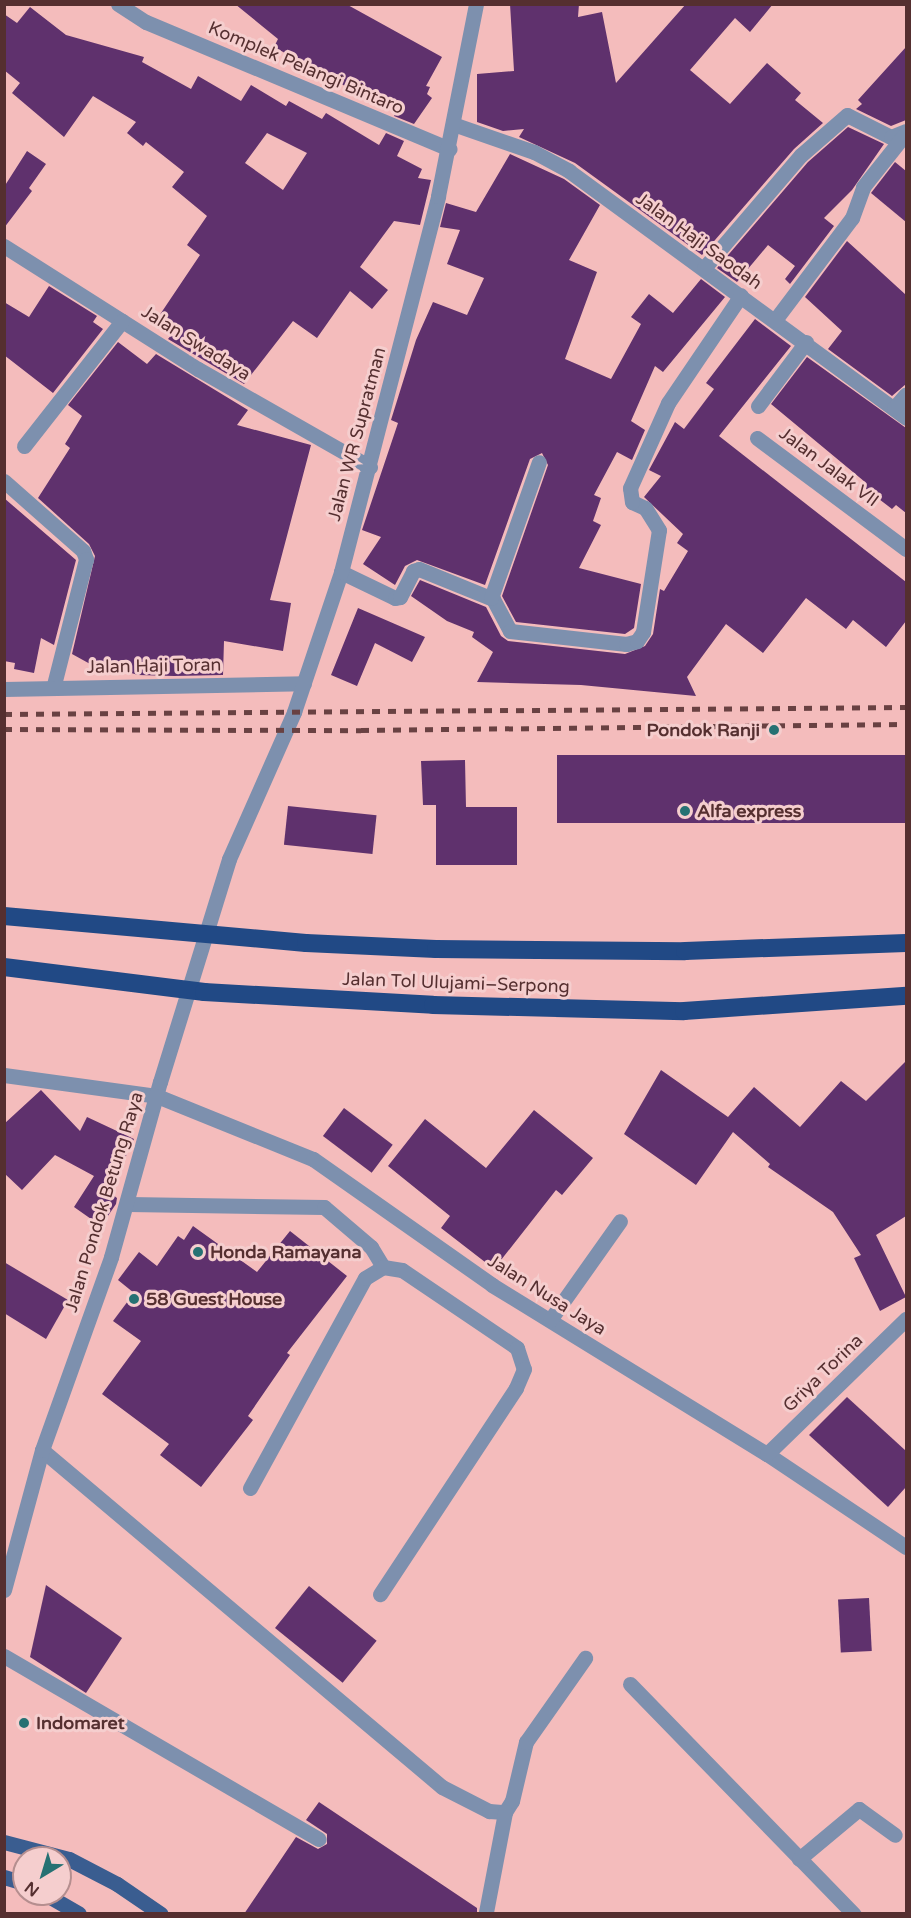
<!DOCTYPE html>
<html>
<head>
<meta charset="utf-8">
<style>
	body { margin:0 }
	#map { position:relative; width:911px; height:1918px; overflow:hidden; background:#f4bcbc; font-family:"Varela Round",sans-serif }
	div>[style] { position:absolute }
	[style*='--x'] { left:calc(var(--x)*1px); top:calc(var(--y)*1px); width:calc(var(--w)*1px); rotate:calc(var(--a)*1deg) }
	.building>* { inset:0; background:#5f316d; transform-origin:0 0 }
	.minor>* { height:15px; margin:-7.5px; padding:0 7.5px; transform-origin:7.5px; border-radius:7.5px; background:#7d90ae }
	.major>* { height:15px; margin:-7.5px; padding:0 7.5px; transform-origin:7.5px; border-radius:7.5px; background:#3a5d90 }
	.highway>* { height:18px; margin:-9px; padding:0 9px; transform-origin:9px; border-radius:9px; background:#214985 }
	.rail>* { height:4.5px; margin-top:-2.25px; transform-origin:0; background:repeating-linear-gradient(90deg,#694142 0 8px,transparent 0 16px) }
	.dots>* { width:16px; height:16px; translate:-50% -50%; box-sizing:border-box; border:3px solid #f5cece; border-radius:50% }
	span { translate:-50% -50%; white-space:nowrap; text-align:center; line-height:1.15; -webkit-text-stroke:6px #f5cece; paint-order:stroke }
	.street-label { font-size:18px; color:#552f30 }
	.poi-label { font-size:18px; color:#552f30; font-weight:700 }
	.right { translate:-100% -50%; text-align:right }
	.left { translate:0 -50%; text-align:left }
	.frame { position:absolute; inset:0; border:6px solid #552f30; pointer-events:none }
	.north { position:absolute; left:12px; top:1846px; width:60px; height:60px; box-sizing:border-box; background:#f5cece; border:2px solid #b58e8f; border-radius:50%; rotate:218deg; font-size:16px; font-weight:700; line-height:24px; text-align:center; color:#552f30 }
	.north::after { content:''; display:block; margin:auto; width:21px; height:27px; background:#267173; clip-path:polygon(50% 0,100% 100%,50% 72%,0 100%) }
</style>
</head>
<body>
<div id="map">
	<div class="building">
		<div style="clip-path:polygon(235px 4px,346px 4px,442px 57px,426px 86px,430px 87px,427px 94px,432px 98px,414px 124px,394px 116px,398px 109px,351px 77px,345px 86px,274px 47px,278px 39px)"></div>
		<div style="clip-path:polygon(510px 4px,579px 4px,578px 17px,602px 12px,616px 83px,686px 4px,773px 4px,750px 32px,735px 18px,690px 70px,730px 104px,767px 63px,801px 93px,795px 100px,823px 123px,794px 149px,702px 255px,575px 163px,519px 137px,524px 129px,503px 131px,477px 122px,477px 74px,514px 71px)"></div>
		<div style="clip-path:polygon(evenodd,30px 7px,66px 35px,144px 57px,142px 62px,191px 89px,198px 76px,241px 101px,251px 85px,286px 106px,289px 101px,322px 119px,326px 113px,379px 145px,386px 133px,404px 141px,397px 156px,422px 169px,418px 178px,431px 180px,420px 225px,394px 221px,360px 267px,388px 290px,372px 309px,350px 291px,317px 338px,293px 321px,244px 384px,168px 339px,177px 328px,159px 316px,200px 255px,187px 245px,207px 216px,172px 187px,184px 172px,146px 142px,143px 146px,127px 133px,136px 122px,93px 96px,64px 137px,12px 93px,20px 83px,4px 70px,4px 14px,17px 23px,30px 7px,267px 133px,307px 153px,283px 190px,245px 163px,267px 133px)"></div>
		<div style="clip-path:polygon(906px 47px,906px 120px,891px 126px,856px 109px,862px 104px,858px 100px)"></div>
		<div style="clip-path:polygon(848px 127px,884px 144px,852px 190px,824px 218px,834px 226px,790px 284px,785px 279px,795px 266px,768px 245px,737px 282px,717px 268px,808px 162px)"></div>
		<div style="clip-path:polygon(27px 151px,46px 164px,29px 188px,32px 191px,4px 228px,4px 187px)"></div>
		<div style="clip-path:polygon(510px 154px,564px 179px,600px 205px,569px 260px,597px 272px,565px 359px,611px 379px,641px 324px,631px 317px,649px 294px,673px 313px,701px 279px,725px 297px,663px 372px,655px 366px,631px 421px,645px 430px,632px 460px,617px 452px,594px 495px,601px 498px,593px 521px,601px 525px,579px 568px,641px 584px,634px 628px,625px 634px,516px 622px,502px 596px,548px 465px,542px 453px,530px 459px,485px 585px,417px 560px,405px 566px,395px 585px,363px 564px,381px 537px,362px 530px,398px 423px,391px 420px,416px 340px,433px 302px,467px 315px,484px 278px,447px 264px,460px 230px,440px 227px,446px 203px,476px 212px)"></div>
		<div style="clip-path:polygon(895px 162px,906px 171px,906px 222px,871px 193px)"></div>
		<div style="clip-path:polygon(847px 241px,906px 295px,906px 384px,892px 396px,828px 349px,842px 331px,805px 297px)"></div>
		<div style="clip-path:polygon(49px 286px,97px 316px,93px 322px,103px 329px,53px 393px,4px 355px,4px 302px,29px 317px)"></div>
		<div style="clip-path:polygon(755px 319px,791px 346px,719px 436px,906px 582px,906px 621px,886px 647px,853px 620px,846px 629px,806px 598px,763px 653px,726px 624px,687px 677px,696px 696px,581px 685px,477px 682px,493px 652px,472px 637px,474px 632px,447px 621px,411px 596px,420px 580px,486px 607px,501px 636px,508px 641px,625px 654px,645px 646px,653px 634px,660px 589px,664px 591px,688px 551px,677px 543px,683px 534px,644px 497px,661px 476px,649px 470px,675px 422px,684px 429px,714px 389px,706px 383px)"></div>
		<div style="clip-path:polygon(118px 342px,147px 364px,156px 354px,248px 410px,237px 425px,311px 445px,270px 600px,291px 603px,283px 651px,224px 641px,223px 675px,174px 676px,138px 675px,94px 662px,92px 665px,72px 654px,95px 556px,89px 544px,38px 498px,70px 448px,65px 444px,82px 416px,68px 405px)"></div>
		<div style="clip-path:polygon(807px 357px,906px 428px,906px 513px,896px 505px,892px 509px,862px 486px,865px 482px,771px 404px)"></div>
		<div style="clip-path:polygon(4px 498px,76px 560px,54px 645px,41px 638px,34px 673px,14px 669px,15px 663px,4px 661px)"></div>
		<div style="clip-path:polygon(358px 608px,425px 637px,412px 662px,375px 643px,357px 686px,331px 675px)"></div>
		<div style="left:906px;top:755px;width:68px;height:349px;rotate:90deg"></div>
		<div style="clip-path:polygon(465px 760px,466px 807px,517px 807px,517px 865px,436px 865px,436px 805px,423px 805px,421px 761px)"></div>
		<div style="left:288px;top:806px;width:89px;height:39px;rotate:6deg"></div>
		<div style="clip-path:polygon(906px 1061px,906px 1216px,876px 1235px,906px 1297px,880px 1311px,854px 1258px,861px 1255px,833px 1212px,768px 1167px,770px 1164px,733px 1132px,696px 1185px,624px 1134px,661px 1070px,728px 1117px,754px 1087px,800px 1127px,841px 1081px,866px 1101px)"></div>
		<div style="clip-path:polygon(41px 1090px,80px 1131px,87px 1117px,134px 1139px,109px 1192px,117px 1198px,116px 1204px,101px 1226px,74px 1207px,94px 1176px,55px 1155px,22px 1190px,4px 1173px,4px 1124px)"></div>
		<div style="left:344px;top:1108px;width:61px;height:35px;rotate:37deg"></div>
		<div style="clip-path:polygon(534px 1110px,593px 1158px,562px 1195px,556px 1190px,494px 1269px,441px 1228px,450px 1216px,388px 1166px,425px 1119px,486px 1168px)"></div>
		<div style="clip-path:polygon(193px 1226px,257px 1272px,290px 1231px,347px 1276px,287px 1353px,290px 1355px,248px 1416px,253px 1420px,201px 1487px,160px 1455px,169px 1444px,102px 1394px,141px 1341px,113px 1321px,134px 1293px,118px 1280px,139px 1252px,157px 1266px,178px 1236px,184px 1240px)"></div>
		<div style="clip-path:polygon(4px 1262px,68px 1300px,46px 1339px,4px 1313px)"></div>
		<div style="clip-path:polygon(847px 1397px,906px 1451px,906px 1487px,888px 1507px,809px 1435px)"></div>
		<div style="clip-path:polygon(46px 1585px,122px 1638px,86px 1693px,30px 1657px)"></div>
		<div style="left:309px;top:1586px;width:87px;height:54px;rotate:39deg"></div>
		<div style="left:869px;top:1598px;width:53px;height:31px;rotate:87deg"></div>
		<div style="clip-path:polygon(319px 1802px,477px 1908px,477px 1914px,244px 1914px,296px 1837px,318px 1849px,327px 1844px,327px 1834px,306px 1820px)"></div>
	</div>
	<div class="minor">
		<div style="--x:118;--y:4;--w:33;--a:33"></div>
		<div style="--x:146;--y:22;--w:329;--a:22.7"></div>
		<div style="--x:453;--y:124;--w:86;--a:19.1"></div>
		<div style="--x:534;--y:152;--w:40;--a:28"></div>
		<div style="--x:569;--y:171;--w:418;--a:36.2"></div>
		<div style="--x:4;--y:246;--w:230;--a:32.4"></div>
		<div style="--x:198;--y:369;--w:198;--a:29.7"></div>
		<div style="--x:704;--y:268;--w:149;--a:-49.4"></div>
		<div style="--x:801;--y:155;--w:61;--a:-41"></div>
		<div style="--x:847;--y:115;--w:49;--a:26.6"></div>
		<div style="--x:891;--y:137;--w:16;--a:-22"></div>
		<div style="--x:775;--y:320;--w:128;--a:-53"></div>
		<div style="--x:852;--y:218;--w:33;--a:-70"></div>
		<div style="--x:863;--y:187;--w:69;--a:-51.5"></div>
		<div style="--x:758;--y:406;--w:80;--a:-53.1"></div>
		<div style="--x:894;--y:408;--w:18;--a:-49"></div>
		<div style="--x:757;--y:438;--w:186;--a:36.7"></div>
		<div style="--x:24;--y:446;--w:159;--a:-51.9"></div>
		<div style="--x:4;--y:481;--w:106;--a:41.5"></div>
		<div style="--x:83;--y:551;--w:9;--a:69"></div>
		<div style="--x:86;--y:559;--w:133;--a:104.3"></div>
		<div style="--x:341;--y:572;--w:60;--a:25.7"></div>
		<div style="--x:395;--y:598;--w:5;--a:-11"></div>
		<div style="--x:400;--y:597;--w:29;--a:-63"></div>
		<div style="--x:413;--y:571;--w:6;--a:-18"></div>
		<div style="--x:419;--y:569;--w:80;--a:22.1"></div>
		<div style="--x:493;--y:599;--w:36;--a:62"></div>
		<div style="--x:510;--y:631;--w:117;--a:6.4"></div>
		<div style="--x:626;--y:644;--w:11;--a:-15"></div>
		<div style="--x:637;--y:641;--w:11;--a:-56"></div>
		<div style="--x:643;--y:632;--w:103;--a:-81.1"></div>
		<div style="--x:659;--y:530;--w:26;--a:-122"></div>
		<div style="--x:645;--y:508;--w:14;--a:-155"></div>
		<div style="--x:632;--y:502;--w:14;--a:-98"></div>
		<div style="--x:630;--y:488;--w:93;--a:-65.9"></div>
		<div style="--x:668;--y:403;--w:130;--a:-55.9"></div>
		<div style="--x:491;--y:598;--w:144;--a:-70.6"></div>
		<div style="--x:4;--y:689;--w:300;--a:-1.1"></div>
		<div style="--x:4;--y:1075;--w:154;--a:7.8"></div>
		<div style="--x:157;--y:1096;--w:168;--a:22"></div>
		<div style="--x:313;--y:1159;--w:219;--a:35.1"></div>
		<div style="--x:492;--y:1285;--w:323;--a:31.6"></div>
		<div style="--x:767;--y:1454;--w:167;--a:33.8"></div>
		<div style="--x:128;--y:1204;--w:196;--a:0.9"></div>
		<div style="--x:324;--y:1207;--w:62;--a:40.4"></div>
		<div style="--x:371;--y:1247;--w:23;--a:59"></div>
		<div style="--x:550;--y:1320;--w:121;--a:-54.7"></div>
		<div style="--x:42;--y:1450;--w:523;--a:40.11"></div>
		<div style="--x:442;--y:1787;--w:53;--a:27.1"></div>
		<div style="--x:489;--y:1811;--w:16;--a:4"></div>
		<div style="--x:505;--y:1812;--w:13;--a:-58"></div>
		<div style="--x:512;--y:1801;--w:61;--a:-76.7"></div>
		<div style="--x:526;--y:1742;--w:103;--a:-54.9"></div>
		<div style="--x:767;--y:1454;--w:194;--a:-44.2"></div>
		<div style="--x:250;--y:1488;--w:239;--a:-61.3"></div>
		<div style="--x:365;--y:1278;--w:21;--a:-31"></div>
		<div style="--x:383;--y:1267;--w:19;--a:9"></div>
		<div style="--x:402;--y:1270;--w:139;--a:34.1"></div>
		<div style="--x:517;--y:1348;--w:22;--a:72"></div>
		<div style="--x:524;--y:1369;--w:21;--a:113"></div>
		<div style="--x:516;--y:1388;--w:247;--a:123.4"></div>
		<div style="--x:4;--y:1590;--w:145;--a:-74.8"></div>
		<div style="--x:42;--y:1450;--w:205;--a:-70.3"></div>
		<div style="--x:111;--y:1257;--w:182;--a:-74.4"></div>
		<div style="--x:160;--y:1082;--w:233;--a:-72.8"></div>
		<div style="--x:229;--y:859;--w:161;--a:-66.1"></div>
		<div style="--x:294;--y:712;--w:148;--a:-71.4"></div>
		<div style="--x:341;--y:572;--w:388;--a:-75.5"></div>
		<div style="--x:438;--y:196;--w:196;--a:-78.8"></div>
		<div style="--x:4;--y:1656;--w:364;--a:30.2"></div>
		<div style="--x:630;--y:1684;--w:321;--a:45.8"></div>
		<div style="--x:799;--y:1859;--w:78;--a:-39.8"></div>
		<div style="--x:859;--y:1809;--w:44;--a:35.8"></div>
		<div style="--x:486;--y:1912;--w:102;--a:-79.2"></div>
	</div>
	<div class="major">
		<div style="--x:4;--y:1842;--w:67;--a:14.7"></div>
		<div style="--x:69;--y:1859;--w:54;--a:27.5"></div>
		<div style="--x:117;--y:1884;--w:53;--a:34.3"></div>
		<div style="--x:4;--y:1877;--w:21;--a:17"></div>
		<div style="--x:45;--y:1894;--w:39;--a:30"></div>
	</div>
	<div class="highway">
		<div style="--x:4;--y:916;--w:303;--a:5.1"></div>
		<div style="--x:306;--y:943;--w:130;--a:2.6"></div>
		<div style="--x:436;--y:949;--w:249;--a:0.5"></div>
		<div style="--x:685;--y:951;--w:221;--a:-2.1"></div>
		<div style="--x:4;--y:967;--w:202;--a:7.1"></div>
		<div style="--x:204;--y:992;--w:229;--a:3.2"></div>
		<div style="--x:433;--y:1005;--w:251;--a:1.4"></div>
		<div style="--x:684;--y:1011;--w:223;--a:-3.9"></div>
	</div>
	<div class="rail">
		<div style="--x:4;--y:714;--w:902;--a:-0.44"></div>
		<div style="--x:4;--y:729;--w:357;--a:0.2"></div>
		<div style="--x:361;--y:730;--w:545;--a:-0.63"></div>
	</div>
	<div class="dots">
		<div style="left:774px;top:730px;background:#267173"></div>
		<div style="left:685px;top:811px;background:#267173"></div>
		<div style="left:198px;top:1252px;background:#267173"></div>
		<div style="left:134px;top:1299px;background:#267173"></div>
		<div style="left:24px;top:1723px;background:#267173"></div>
	</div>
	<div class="street-label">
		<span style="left:306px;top:68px;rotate:23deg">Komplek Pelangi Bintaro</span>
		<span style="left:699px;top:241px;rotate:36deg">Jalan Haji Saodah</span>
		<span style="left:196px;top:343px;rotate:32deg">Jalan Swadaya</span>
		<span style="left:357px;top:434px;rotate:-75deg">Jalan WR Supratman</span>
		<span style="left:829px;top:467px;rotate:37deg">Jalan Jalak VII</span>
		<span style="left:154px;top:666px;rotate:-1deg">Jalan Haji Toran</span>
		<span style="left:456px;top:983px;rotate:2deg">Jalan Tol Ulujami–Serpong</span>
		<span style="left:104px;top:1202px;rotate:-73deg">Jalan Pondok Betung Raya</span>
		<span style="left:547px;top:1295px;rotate:32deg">Jalan Nusa Jaya</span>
		<span style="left:823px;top:1373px;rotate:-44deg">Griya Torina</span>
	</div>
	<div class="poi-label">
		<span class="right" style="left:760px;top:730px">Pondok Ranji</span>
		<span class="left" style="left:697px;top:811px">Alfa express</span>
		<span class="left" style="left:210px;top:1252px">Honda Ramayana</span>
		<span class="left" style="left:146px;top:1299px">58 Guest House</span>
		<span class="left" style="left:36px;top:1723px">Indomaret</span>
	</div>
	<div class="frame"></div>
	<div class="north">N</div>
</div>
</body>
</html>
